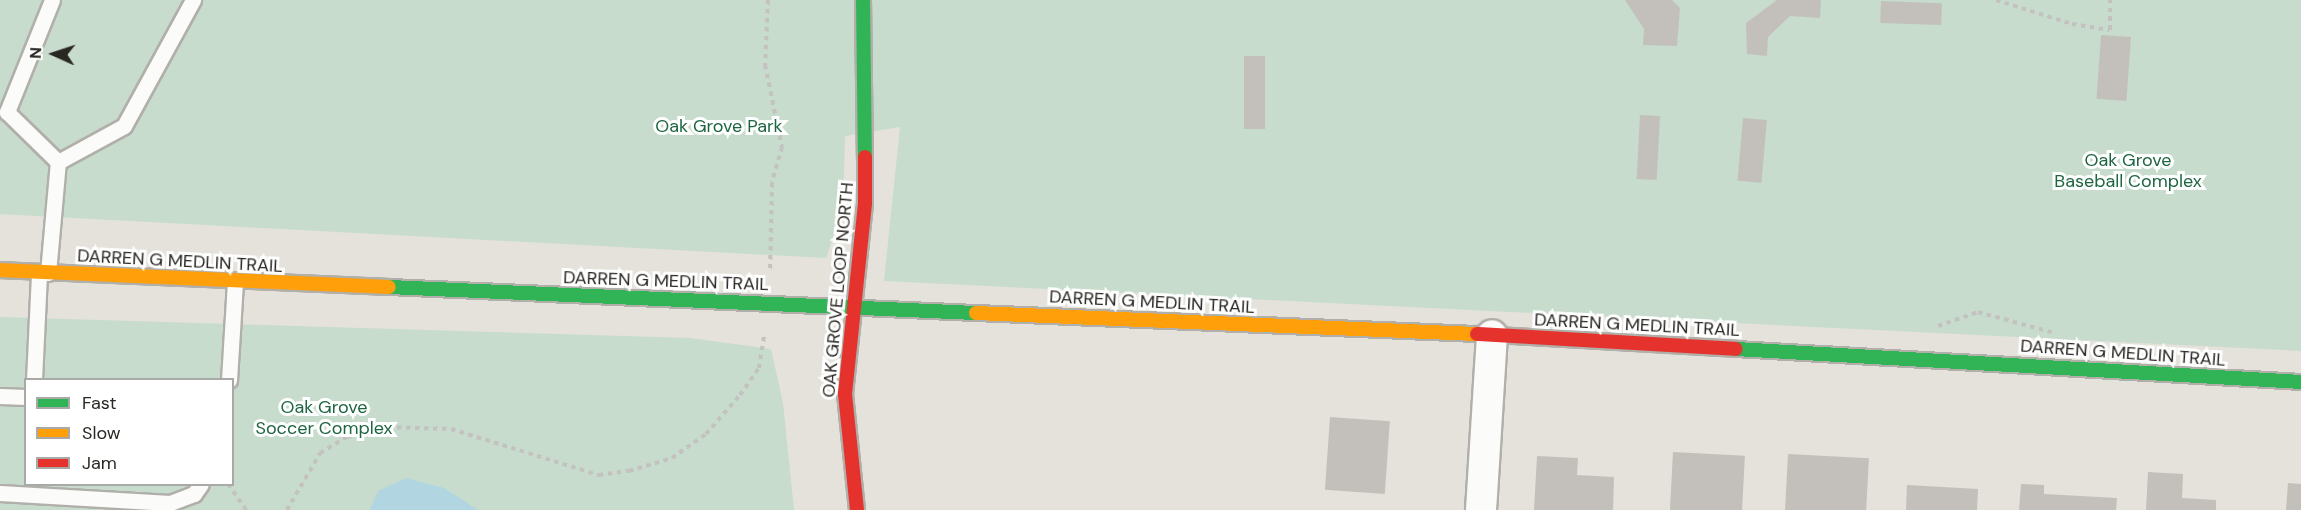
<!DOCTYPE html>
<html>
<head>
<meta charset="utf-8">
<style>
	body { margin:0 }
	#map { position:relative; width:2301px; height:510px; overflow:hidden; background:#e4e2db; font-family:"DM Sans",sans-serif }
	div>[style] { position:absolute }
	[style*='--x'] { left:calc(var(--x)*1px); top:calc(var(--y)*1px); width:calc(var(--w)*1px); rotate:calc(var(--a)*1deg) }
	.green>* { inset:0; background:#c7dccc }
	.water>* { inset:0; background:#b1d5e1 }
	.building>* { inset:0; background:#c3c0bc; transform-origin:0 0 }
	.path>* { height:4px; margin-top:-2px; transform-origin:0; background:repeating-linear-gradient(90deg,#c3c2c0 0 4.5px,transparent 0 9px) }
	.roads { filter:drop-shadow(2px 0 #b1afaa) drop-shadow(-2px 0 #b1afaa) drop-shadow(0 2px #b1afaa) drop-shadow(0 -2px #b1afaa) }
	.lane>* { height:15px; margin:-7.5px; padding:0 7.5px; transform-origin:7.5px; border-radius:7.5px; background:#fbfbfa }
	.street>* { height:30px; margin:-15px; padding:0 15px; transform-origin:15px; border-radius:15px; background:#fbfbfa }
	.fast>* { height:14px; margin:-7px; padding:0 7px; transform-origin:7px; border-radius:7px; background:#30b455 }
	.slow>* { height:14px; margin:-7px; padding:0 7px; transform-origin:7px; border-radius:7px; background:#ff9f0a }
	.jam>* { height:14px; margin:-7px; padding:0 7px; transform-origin:7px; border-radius:7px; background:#e5322d }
	span { translate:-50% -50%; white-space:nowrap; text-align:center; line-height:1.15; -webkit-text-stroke:6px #fff; paint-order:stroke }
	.park-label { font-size:18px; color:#1e6542 }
	.street-label { font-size:18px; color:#292722 }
	.legend { position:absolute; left:24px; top:378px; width:210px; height:108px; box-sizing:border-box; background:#fff; border:2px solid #a9a9a7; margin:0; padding:8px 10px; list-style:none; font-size:18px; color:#292722 }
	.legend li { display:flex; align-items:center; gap:12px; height:30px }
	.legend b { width:30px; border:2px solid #a9a9a7 }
	.north { position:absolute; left:24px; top:24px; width:60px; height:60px; -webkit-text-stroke:4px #fff; paint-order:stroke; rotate:273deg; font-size:16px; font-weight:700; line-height:24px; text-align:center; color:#292722 }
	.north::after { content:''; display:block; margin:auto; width:21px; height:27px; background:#292722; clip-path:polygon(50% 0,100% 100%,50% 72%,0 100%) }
</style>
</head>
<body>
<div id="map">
	<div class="green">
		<div style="clip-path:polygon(0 0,2301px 0,2301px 351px,884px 281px,900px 127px,845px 136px,843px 208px,826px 258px,0 214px)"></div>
		<div style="clip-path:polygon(evenodd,0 317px,690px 338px,771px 349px,783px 403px,794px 510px,0 510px,0 317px,26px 380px,232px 380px,232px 484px,26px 484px,26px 380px)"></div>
	</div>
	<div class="water">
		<div style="clip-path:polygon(406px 478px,444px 488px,478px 510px,370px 510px,378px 491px)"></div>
	</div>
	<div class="building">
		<div style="clip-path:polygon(1625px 0,1672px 0,1680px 8px,1677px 46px,1643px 45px,1644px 29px)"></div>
		<div style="clip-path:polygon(1777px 0,1821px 0,1820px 18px,1790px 16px,1768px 37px,1767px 56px,1747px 54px,1746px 23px)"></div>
		<div style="left:1881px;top:1px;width:61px;height:22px;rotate:2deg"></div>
		<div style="left:2101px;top:35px;width:30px;height:64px;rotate:4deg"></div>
		<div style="left:1244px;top:56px;width:21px;height:73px"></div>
		<div style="left:1640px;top:115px;width:20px;height:64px;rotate:3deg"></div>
		<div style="left:1743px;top:118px;width:24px;height:63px;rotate:5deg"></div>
		<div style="left:1330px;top:417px;width:60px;height:73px;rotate:4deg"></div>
		<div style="left:1673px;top:452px;width:72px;height:58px;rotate:3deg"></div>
		<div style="left:1788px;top:454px;width:81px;height:56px;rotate:3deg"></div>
		<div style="clip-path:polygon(1537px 456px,1578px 458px,1577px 475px,1614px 477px,1613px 510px,1534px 510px)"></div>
		<div style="clip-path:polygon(2148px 472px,2183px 474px,2182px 498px,2216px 500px,2216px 510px,2146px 510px)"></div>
		<div style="clip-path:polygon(2288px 483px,2301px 484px,2301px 510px,2286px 510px)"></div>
		<div style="clip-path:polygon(2021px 484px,2044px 485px,2044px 494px,2117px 498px,2116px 510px,2019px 510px)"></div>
		<div style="clip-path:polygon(1907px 485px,1978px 489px,1977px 510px,1906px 510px)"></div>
	</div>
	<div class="path">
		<div style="--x:768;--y:0;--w:65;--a:92.6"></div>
		<div style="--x:765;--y:65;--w:84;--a:78.3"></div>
		<div style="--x:782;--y:147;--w:37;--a:106"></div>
		<div style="--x:772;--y:183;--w:87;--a:91.3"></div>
		<div style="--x:1996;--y:0;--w:80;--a:17.5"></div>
		<div style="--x:2072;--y:24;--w:38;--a:9"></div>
		<div style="--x:2110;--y:30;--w:30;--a:-90"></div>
		<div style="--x:1938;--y:326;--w:42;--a:-19.3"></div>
		<div style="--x:1978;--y:312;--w:80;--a:15.3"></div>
		<div style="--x:228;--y:484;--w:32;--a:55"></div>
		<div style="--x:287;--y:510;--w:66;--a:-59.9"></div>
		<div style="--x:320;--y:453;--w:31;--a:-31"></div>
		<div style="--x:347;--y:437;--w:34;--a:-17"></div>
		<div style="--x:379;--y:427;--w:72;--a:1.6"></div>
		<div style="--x:451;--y:429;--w:155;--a:17.3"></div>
		<div style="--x:599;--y:475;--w:30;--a:-8"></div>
		<div style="--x:629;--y:471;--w:45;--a:-16.8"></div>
		<div style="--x:672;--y:458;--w:42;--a:-35.2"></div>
		<div style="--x:706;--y:434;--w:52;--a:-48.9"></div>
		<div style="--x:740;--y:395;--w:33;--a:-55"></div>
		<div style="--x:759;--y:368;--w:33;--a:-81"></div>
	</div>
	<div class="roads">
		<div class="lane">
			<div style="--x:52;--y:0;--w:121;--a:111.9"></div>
			<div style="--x:7;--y:112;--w:71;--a:44.4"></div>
			<div style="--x:58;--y:162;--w:75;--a:-28.6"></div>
			<div style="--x:124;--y:126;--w:144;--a:-61.3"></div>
			<div style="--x:48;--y:273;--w:111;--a:-84.9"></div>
			<div style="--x:34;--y:380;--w:108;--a:-87.3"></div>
			<div style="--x:229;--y:380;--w:98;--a:-86.5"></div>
			<div style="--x:0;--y:396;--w:26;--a:2"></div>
			<div style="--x:0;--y:493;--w:170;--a:3.4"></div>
			<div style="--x:170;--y:503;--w:26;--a:-21"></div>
			<div style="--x:194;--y:494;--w:12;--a:-55"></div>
		</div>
		<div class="street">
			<div style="--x:1481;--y:510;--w:175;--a:-86.4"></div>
		</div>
		<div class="fast">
			<div style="--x:863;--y:0;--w:157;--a:89.3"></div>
			<div style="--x:389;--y:287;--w:588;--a:2.54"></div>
			<div style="--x:1736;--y:349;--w:566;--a:3.34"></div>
		</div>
		<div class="slow">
			<div style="--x:0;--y:270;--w:389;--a:2.5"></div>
			<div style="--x:976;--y:313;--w:501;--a:2.4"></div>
		</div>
		<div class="jam">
			<div style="--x:1477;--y:334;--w:259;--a:3.3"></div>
			<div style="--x:857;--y:510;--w:117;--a:-95.9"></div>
			<div style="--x:845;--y:394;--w:192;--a:-84"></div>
			<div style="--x:865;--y:203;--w:46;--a:-90"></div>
		</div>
	</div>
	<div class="park-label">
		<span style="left:719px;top:126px">Oak Grove Park</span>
		<span style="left:2128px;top:171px">Oak Grove<br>Baseball Complex</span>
		<span style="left:324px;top:418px">Oak Grove<br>Soccer Complex</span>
	</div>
	<div class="street-label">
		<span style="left:180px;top:261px;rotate:3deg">DARREN G MEDLIN TRAIL</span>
		<span style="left:666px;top:281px;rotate:2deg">DARREN G MEDLIN TRAIL</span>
		<span style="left:838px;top:290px;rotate:-85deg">OAK GROVE LOOP NORTH</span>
		<span style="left:1152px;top:302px;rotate:3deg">DARREN G MEDLIN TRAIL</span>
		<span style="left:1637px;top:325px;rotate:3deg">DARREN G MEDLIN TRAIL</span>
		<span style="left:2123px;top:353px;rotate:4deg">DARREN G MEDLIN TRAIL</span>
	</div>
	<ul class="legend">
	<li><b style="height:8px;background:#30b455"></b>Fast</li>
	<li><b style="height:8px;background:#ff9f0a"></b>Slow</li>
	<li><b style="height:8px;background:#e5322d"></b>Jam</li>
	</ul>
	<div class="north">N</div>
</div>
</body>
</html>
